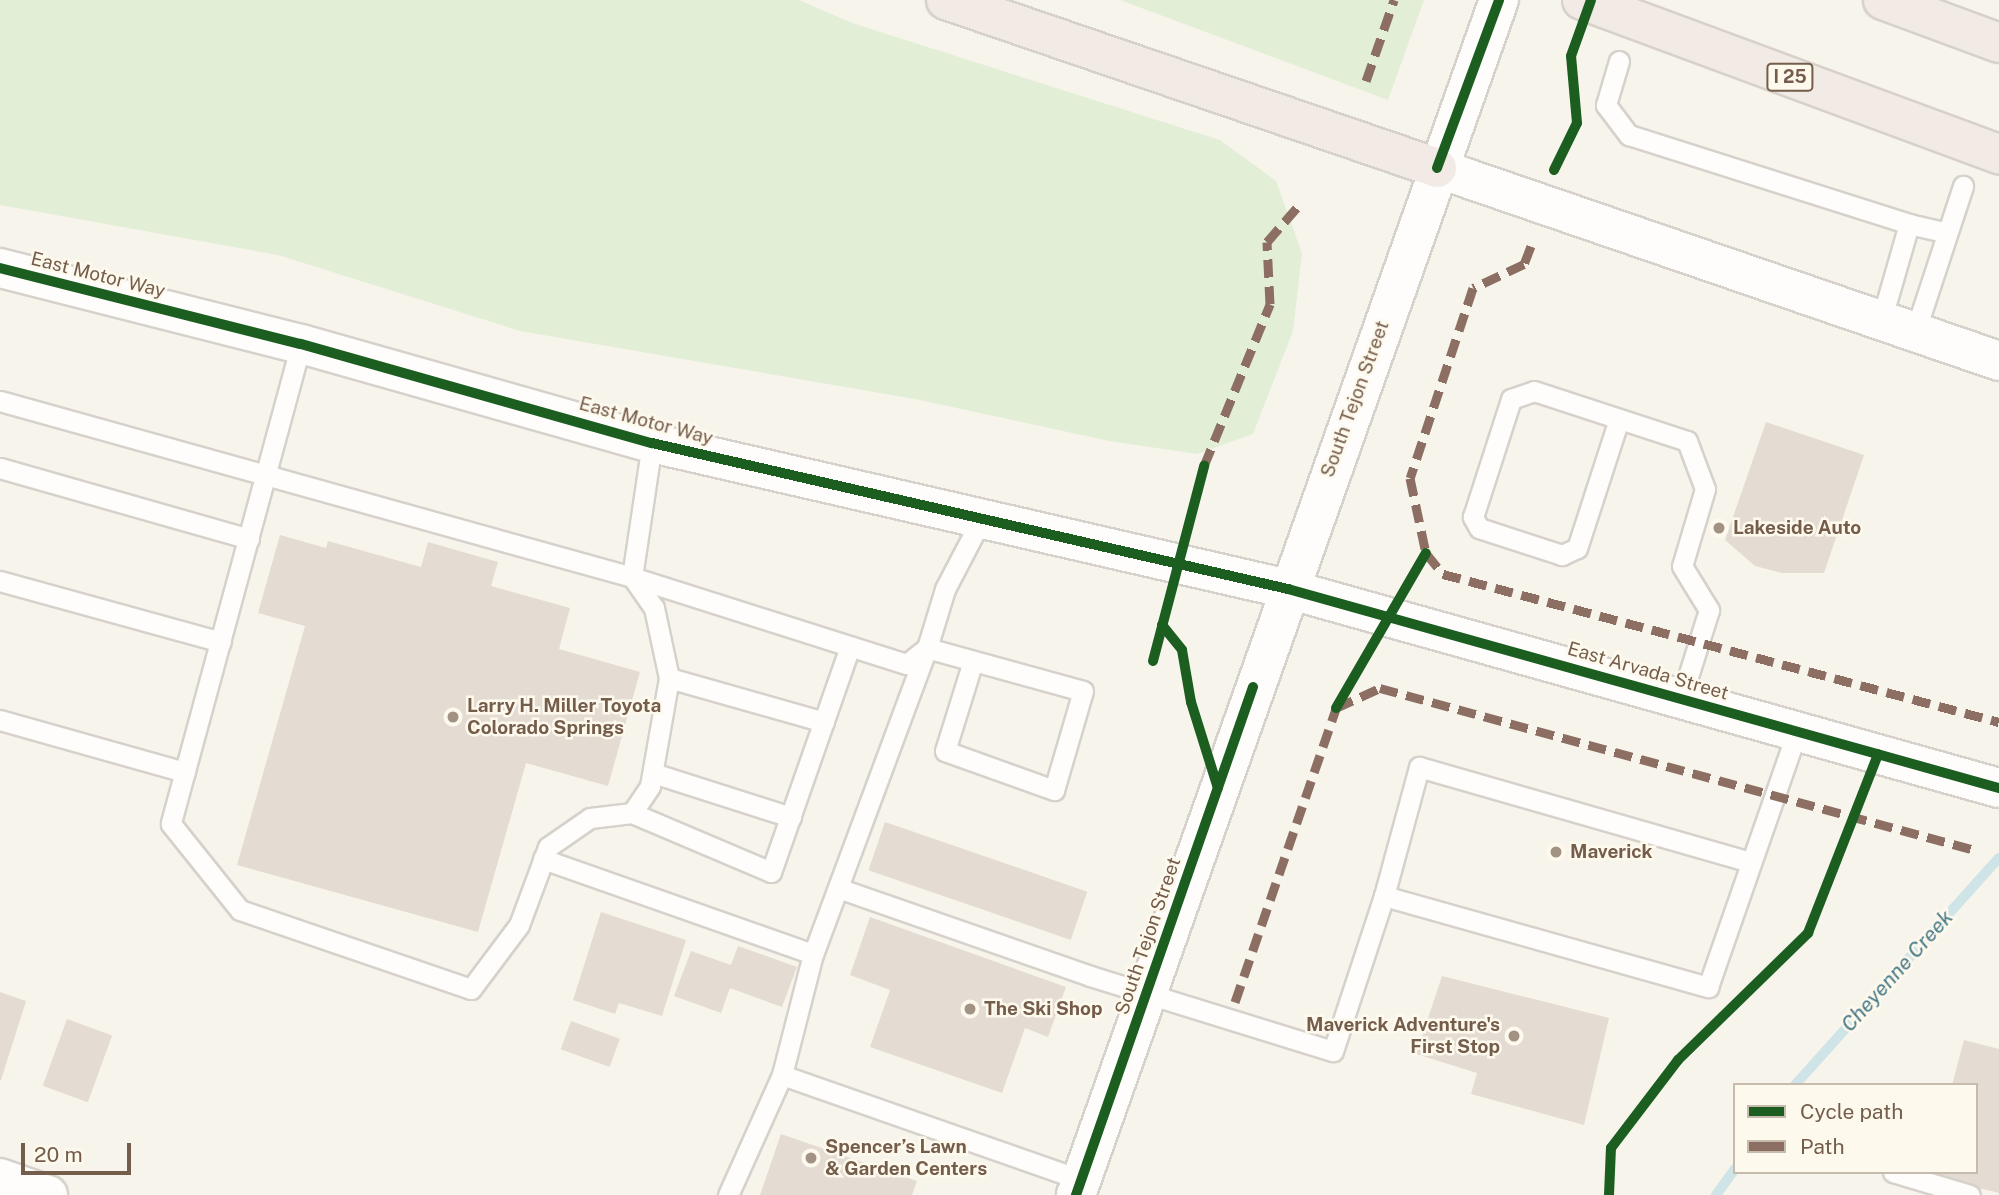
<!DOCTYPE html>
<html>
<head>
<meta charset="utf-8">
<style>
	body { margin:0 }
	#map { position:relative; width:1999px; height:1195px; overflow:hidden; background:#f7f4ec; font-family:"Public Sans",sans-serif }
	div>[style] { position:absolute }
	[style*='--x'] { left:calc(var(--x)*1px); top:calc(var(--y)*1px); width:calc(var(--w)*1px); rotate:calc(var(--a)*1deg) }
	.green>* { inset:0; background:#e3eed7 }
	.stream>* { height:10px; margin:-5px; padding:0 5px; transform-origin:5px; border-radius:5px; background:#cee4e7 }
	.building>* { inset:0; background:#e4dcd3; transform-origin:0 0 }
	.roads { filter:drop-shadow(2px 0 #d6d1ca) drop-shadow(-2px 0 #d6d1ca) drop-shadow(0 2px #d6d1ca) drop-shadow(0 -2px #d6d1ca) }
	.service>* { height:19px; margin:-9.5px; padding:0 9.5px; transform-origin:9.5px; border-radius:9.5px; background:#fefdfc }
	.tertiary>* { height:38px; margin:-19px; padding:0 19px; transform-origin:19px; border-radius:19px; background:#fefdfc }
	.secondary>* { height:38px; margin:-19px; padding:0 19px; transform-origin:19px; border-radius:19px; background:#fefdfc }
	.motorway>* { height:38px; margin:-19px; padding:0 19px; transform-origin:19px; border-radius:19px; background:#f1eae5 }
	.bridges { filter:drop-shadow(2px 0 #d8d1ca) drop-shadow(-2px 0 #d8d1ca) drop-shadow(0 2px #d8d1ca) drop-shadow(0 -2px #d8d1ca) }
	.motorway-bridge>* { height:38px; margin:-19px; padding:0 19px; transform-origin:19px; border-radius:19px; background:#f1eae5 }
	.quiet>* { height:9px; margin-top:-4.5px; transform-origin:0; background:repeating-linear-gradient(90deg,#8d6e63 0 18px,transparent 0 27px) }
	.cycleway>* { height:10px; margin:-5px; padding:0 5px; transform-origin:5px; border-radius:5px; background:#1b5e20 }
	.dots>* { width:19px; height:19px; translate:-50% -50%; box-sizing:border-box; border:4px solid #fef9ed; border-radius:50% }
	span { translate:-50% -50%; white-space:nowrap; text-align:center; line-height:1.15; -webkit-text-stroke:5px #fef9ed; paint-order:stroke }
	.shield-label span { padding:2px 5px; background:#fef9ed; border:2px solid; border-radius:5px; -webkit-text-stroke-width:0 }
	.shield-label { font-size:18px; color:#755d4c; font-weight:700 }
	.street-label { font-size:19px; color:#755d4c }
	.poi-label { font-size:19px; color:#755d4c; font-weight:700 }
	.left { translate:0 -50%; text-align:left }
	.right { translate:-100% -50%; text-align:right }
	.water-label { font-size:21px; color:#467988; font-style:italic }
	.legend { position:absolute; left:1733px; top:1083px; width:245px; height:91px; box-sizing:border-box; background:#fef9ed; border:2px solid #c7bbad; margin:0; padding:9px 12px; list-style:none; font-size:21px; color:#755d4c }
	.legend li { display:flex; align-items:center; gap:14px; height:35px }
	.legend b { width:35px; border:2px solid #c7bbad }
	.scale { position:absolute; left:21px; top:1143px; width:110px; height:32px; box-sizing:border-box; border:4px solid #755d4c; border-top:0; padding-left:9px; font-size:21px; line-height:24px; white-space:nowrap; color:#755d4c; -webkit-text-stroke:5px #fef9ed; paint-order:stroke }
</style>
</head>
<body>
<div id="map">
	<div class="green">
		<div style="clip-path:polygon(0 0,799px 0,852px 23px,1220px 140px,1276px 181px,1302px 253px,1293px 331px,1253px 434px,1197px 454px,1109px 441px,915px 399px,520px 331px,278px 255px,0 205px)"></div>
		<div style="clip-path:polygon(1120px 0,1424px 0,1388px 100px)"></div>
	</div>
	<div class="stream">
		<div style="--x:1795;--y:1085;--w:305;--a:-48.1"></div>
		<div style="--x:1716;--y:1195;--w:32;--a:-54"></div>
	</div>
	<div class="building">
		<div style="clip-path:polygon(1766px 422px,1864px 455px,1824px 573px,1782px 573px,1755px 566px,1725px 540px)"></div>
		<div style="clip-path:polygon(280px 535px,326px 548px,328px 541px,421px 567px,428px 542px,498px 562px,491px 586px,570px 608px,559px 649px,640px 672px,608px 786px,526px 763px,478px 932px,237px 865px,305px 626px,258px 613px)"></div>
		<div style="left:885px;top:822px;width:214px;height:51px;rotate:19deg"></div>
		<div style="clip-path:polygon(601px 912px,686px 940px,662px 1016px,619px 1003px,615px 1014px,573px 1000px)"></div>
		<div style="clip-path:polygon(870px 917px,1066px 987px,1048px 1037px,1025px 1028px,1002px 1093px,870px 1047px,890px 990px,850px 975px)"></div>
		<div style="clip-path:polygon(738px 946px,797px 967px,782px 1007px,730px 988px,721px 1013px,674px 996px,691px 951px,731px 965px)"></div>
		<div style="clip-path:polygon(1442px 976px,1609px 1018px,1584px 1125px,1471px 1094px,1477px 1073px,1416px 1054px)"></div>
		<div style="clip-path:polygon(0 992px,26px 1001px,1px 1080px,0 1080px)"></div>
		<div style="left:67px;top:1019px;width:48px;height:71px;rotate:20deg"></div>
		<div style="left:571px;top:1021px;width:52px;height:30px;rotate:20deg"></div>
		<div style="clip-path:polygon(1964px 1040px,1999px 1049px,1999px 1193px,1920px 1173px,1976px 1172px,1976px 1085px,1952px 1085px)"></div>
		<div style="clip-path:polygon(781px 1134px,917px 1181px,912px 1195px,760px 1195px)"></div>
	</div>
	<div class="roads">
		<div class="service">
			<div style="--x:1619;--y:61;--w:46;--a:106.5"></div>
			<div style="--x:1606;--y:105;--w:38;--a:53"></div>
			<div style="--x:1629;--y:135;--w:294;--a:17.6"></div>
			<div style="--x:1909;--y:224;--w:101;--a:106.1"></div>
			<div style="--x:1909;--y:224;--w:39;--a:13"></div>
			<div style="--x:1915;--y:332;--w:154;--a:-71.8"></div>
			<div style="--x:301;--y:344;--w:497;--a:105.2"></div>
			<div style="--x:171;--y:824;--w:110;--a:51.3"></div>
			<div style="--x:240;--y:910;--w:244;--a:18.9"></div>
			<div style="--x:471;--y:989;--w:80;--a:-53.1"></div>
			<div style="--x:519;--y:925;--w:83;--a:-69.6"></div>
			<div style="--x:548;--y:847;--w:51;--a:-34.6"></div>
			<div style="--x:590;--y:818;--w:42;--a:-6.8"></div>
			<div style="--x:632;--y:813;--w:32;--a:-56"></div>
			<div style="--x:650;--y:786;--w:110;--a:-80"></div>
			<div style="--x:669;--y:678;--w:72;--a:-102.1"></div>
			<div style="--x:654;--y:608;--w:38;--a:-125"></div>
			<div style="--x:632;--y:577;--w:135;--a:-81.5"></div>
			<div style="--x:0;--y:401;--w:656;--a:15.56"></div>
			<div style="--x:632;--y:577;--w:288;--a:17.6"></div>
			<div style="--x:907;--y:664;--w:26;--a:-39"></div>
			<div style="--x:927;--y:648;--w:327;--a:110.4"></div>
			<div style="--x:813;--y:954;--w:125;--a:104.4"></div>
			<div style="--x:782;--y:1075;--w:132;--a:114.2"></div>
			<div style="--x:1619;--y:419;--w:136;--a:108"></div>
			<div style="--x:1577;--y:548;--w:17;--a:155"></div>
			<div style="--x:1562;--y:555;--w:87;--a:-162"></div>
			<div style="--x:1479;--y:528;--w:13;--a:-119"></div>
			<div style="--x:1473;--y:517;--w:124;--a:-72.1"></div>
			<div style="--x:1511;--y:399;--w:24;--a:-19"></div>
			<div style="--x:1534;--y:391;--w:161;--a:18.1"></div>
			<div style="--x:1687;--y:441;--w:51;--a:69.4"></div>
			<div style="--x:1705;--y:489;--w:80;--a:106.6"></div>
			<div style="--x:1682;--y:566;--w:52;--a:58.5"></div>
			<div style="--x:1709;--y:610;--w:93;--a:107.5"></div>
			<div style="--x:0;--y:468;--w:259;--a:15.9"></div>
			<div style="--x:0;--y:581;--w:229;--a:15.4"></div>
			<div style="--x:973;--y:661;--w:94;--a:107.3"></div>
			<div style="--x:945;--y:751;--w:116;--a:19.7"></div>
			<div style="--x:1054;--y:790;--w:103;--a:-73.7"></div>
			<div style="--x:1083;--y:691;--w:162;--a:-164.6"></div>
			<div style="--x:927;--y:648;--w:62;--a:-73"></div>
			<div style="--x:945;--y:589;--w:80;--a:-62.5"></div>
			<div style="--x:669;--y:678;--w:161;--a:15.8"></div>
			<div style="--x:0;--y:720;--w:192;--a:15.7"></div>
			<div style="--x:653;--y:773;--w:145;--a:17.7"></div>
			<div style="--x:632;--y:813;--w:151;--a:23"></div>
			<div style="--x:771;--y:872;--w:238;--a:-70.7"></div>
			<div style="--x:543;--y:859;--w:286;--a:19.4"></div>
			<div style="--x:838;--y:888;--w:267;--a:19.2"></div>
			<div style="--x:1090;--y:976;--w:254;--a:17.2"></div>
			<div style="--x:1333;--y:1051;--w:163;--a:-71.8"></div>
			<div style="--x:1384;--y:896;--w:337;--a:15.7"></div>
			<div style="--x:1708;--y:987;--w:270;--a:-70.8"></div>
			<div style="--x:1384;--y:896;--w:134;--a:-74.8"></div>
			<div style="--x:1419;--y:767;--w:345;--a:16"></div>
			<div style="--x:782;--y:1075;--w:318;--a:19.3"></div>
			<div style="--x:1893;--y:1172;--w:80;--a:16.6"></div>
		</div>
		<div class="tertiary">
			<div style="--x:0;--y:268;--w:310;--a:14.2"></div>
			<div style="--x:301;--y:344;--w:365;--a:15.8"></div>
			<div style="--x:652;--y:443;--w:653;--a:12.93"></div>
			<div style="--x:1288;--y:589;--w:738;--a:15.64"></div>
			<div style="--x:0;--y:1178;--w:51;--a:19.5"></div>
		</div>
		<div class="secondary">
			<div style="--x:1437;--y:168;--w:594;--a:18.95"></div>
			<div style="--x:1076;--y:1195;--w:1268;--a:-70.51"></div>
		</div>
		<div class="motorway">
			<div style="--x:946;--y:0;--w:519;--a:18.89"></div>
			<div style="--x:1883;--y:0;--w:124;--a:20.3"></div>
		</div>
	</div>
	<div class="bridges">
		<div class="motorway-bridge">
			<div style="--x:1582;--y:0;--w:445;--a:20.3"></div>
		</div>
	</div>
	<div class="quiet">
		<div style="--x:1366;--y:81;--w:86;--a:-70.9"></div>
		<div style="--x:1531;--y:246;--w:19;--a:111"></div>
		<div style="--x:1524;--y:264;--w:56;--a:154.8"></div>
		<div style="--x:1473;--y:288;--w:200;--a:108.3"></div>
		<div style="--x:1410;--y:478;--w:77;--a:78"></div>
		<div style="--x:1426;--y:553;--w:27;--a:51"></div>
		<div style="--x:1443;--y:574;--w:575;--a:14.91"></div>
		<div style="--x:1204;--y:466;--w:175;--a:-67.8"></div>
		<div style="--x:1270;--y:304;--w:62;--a:-92.8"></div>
		<div style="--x:1267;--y:242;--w:49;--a:-49.1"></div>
		<div style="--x:1235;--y:1002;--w:311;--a:-71"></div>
		<div style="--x:1336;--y:708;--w:48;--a:-24.4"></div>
		<div style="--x:1380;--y:688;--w:617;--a:15.23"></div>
	</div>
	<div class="cycleway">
		<div style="--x:1437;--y:168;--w:179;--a:-69.7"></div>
		<div style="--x:1554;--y:170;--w:52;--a:-63.9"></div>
		<div style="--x:1577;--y:123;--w:67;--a:-95.1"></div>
		<div style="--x:1571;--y:56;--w:59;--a:-70.3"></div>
		<div style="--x:0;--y:268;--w:310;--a:14.2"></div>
		<div style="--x:301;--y:344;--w:365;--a:15.8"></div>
		<div style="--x:652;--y:443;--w:653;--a:12.93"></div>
		<div style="--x:1288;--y:589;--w:738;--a:15.64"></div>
		<div style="--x:1162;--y:625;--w:32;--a:51"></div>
		<div style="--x:1182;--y:650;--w:53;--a:80.2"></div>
		<div style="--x:1191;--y:702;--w:90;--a:72.6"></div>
		<div style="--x:1153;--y:661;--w:202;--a:-75.3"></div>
		<div style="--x:1336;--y:708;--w:179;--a:-59.9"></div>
		<div style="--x:1076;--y:1195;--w:538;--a:-70.79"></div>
		<div style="--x:1609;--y:1195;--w:47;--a:-87.6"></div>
		<div style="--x:1611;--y:1148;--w:111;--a:-52.7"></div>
		<div style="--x:1678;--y:1060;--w:182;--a:-44.3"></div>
		<div style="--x:1808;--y:933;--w:192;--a:-68.6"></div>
	</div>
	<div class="dots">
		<div style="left:1719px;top:528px;background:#a29284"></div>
		<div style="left:453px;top:717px;background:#a29284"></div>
		<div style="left:1556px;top:852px;background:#a29284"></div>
		<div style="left:970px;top:1009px;background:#a29284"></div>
		<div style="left:1514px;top:1036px;background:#a29284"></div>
		<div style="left:811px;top:1158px;background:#a29284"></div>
	</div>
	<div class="shield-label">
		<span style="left:1790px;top:77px">I 25</span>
	</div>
	<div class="street-label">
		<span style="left:98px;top:275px;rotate:14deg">East Motor Way</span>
		<span style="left:1355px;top:399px;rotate:-70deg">South Tejon Street</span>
		<span style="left:646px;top:421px;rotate:15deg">East Motor Way</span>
		<span style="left:1648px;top:671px;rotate:16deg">East Arvada Street</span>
		<span style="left:1148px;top:936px;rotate:-71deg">South Tejon Street</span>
	</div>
	<div class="poi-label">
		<span class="left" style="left:1733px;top:528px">Lakeside Auto</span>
		<span class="left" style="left:467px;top:717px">Larry H. Miller Toyota<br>Colorado Springs</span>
		<span class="left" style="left:1570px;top:852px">Maverick</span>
		<span class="left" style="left:984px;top:1009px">The Ski Shop</span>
		<span class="right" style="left:1500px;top:1036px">Maverick Adventure's<br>First Stop</span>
		<span class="left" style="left:825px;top:1158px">Spencer’s Lawn<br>&amp; Garden Centers</span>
	</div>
	<div class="water-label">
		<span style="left:1897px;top:971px;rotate:-48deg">Cheyenne Creek</span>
	</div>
	<ul class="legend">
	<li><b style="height:9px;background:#1b5e20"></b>Cycle path</li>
	<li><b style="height:9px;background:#8d6e63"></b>Path</li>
	</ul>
	<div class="scale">20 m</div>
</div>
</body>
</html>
